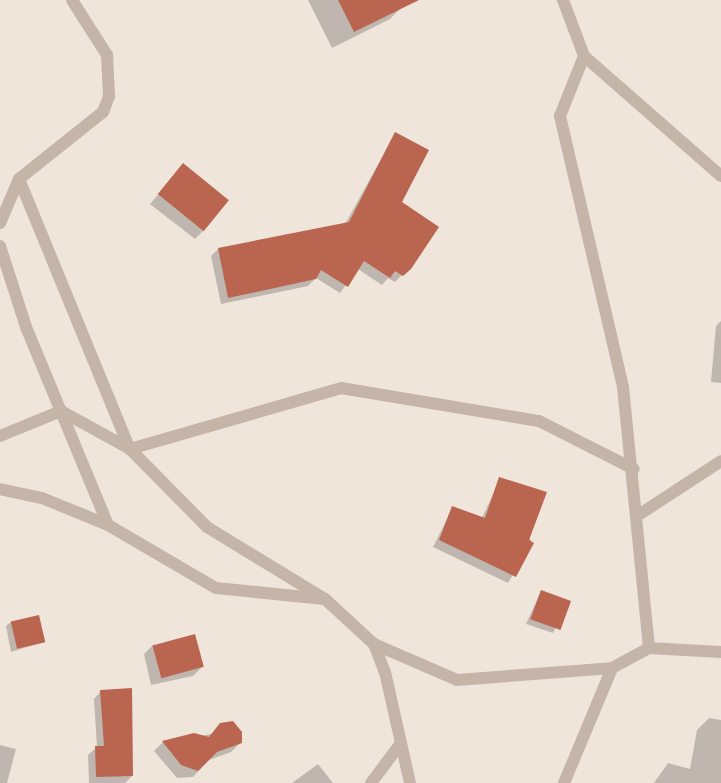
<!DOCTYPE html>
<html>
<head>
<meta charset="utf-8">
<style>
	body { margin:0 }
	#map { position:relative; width:721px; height:783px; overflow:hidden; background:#efe5db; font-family:"Varela Round",sans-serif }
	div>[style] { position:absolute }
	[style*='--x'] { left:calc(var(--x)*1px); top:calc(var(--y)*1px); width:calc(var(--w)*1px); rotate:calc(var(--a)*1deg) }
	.shadow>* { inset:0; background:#0003 }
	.building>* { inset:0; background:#b9654f; transform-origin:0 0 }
	.minor>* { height:12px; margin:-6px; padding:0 6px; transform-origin:6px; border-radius:6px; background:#c5b5a8 }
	span { translate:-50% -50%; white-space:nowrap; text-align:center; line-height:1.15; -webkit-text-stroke:5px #f7efe7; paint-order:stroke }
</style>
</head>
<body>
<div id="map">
	<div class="shadow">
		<div style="clip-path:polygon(308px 0,397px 0,401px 8px,390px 19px,332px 48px)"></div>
		<div style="clip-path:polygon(395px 134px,402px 275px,395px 282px,388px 278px,382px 285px,358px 269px,340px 293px,316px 278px,308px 286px,221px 304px,211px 256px,218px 249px,345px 224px)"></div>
		<div style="clip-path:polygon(183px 165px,204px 230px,195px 239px,150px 204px)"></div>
		<div style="clip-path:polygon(721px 321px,721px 383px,711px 382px,716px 326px)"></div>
		<div style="clip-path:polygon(500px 479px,532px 543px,508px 583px,433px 547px,453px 507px,482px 518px)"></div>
		<div style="clip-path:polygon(541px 591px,569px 602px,553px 633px,526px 624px)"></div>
		<div style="clip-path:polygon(11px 622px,43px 642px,11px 652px,6px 626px)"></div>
		<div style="clip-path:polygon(153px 645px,202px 667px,193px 676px,151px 685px,144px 654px)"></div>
		<div style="clip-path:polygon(101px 691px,132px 776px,125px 783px,89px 783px,88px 755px,97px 747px,94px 699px)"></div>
		<div style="clip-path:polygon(709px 718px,721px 720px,721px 783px,654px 783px,668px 763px,690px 769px,697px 730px)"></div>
		<div style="clip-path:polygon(211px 734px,240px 743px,231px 752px,209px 760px,193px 777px,177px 778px,154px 751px,163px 742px)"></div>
		<div style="clip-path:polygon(0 745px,16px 749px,7px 783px,0 783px)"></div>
		<div style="clip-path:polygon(318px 764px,333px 783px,292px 783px)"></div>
	</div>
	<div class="building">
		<div style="clip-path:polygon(338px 0,419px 0,354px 32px)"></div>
		<div style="clip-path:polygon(395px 132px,429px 150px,402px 202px,439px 227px,411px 269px,403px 276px,395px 271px,390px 278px,364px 261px,348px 287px,321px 270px,316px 279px,228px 298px,218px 248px,349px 222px)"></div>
		<div style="left:183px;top:163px;width:59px;height:40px;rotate:39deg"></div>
		<div style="clip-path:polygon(499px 477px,547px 492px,529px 540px,534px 543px,516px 577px,439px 540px,452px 506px,485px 518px)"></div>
		<div style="left:541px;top:590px;width:32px;height:31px;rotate:20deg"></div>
		<div style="left:39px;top:615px;width:28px;height:29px;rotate:77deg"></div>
		<div style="left:195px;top:634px;width:34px;height:44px;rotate:75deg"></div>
		<div style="clip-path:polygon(132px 688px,133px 776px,96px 777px,95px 746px,104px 746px,100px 690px)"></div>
		<div style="clip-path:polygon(233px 721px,242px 732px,242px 743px,217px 752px,198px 771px,181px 765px,162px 741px,194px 733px,209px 737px,220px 723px)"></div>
	</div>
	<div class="minor">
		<div style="--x:563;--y:0;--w:60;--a:69.4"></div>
		<div style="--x:584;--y:56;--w:65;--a:111.8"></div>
		<div style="--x:560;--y:116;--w:278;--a:76.9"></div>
		<div style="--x:623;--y:387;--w:262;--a:84.3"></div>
		<div style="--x:584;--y:56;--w:182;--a:41.2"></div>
		<div style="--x:19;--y:179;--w:292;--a:67.7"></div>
		<div style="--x:130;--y:449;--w:110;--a:45.4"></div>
		<div style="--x:207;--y:527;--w:138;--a:31.4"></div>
		<div style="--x:325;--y:599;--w:67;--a:42.6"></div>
		<div style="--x:374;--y:644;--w:30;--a:69"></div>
		<div style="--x:385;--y:672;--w:114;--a:77.3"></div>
		<div style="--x:0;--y:223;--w:48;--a:-66.6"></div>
		<div style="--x:19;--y:179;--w:107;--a:-38.6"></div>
		<div style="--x:103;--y:112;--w:17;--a:-69"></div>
		<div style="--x:109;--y:96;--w:41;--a:-92.8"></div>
		<div style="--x:107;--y:55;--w:65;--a:-122.5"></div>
		<div style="--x:0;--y:246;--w:85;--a:72.2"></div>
		<div style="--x:26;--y:327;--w:214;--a:67.5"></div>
		<div style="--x:0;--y:436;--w:66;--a:-22.3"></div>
		<div style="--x:61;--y:411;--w:79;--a:28.8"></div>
		<div style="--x:130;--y:449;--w:220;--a:-16.1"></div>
		<div style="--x:341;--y:388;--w:201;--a:9.5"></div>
		<div style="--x:539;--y:421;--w:106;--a:26.8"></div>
		<div style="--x:0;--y:489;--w:43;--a:12.1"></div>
		<div style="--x:42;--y:498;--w:71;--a:22.2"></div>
		<div style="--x:108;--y:525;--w:125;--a:30.3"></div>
		<div style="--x:216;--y:588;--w:109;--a:5.8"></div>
		<div style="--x:637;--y:516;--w:100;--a:-33.2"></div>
		<div style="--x:374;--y:644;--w:90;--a:23.4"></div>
		<div style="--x:457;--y:680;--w:155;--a:-4.4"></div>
		<div style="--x:612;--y:668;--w:42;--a:-28.4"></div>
		<div style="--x:649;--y:648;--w:72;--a:3.2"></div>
		<div style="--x:371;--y:783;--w:50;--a:-53.1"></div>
		<div style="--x:564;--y:783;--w:125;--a:-67.3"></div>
	</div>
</div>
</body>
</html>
